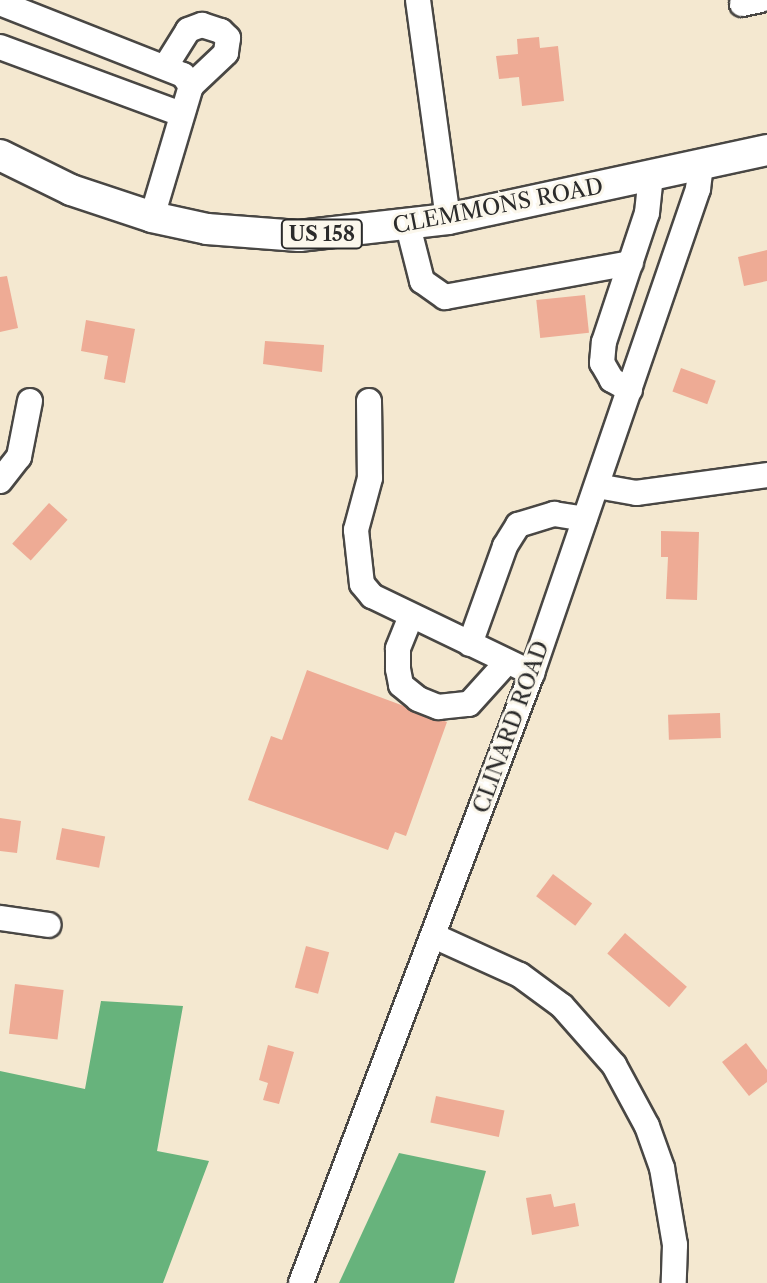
<!DOCTYPE html>
<html>
<head>
<meta charset="utf-8">
<style>
	body { margin:0 }
	#map { position:relative; width:767px; height:1283px; overflow:hidden; background:#f4e8d0; font-family:"Libre Caslon Text",serif }
	div>[style] { position:absolute }
	[style*='--x'] { left:calc(var(--x)*1px); top:calc(var(--y)*1px); width:calc(var(--w)*1px); rotate:calc(var(--a)*1deg) }
	.forest>* { inset:0; background:#67b37c }
	.building>* { inset:0; background:#eeab95; transform-origin:0 0 }
	.roads { filter:drop-shadow(2px 0 #494744) drop-shadow(-2px 0 #494744) drop-shadow(0 2px #494744) drop-shadow(0 -2px #494744) }
	.minor>* { height:24px; margin:-12px; padding:0 12px; transform-origin:12px; border-radius:12px; background:#fff }
	.major>* { height:30px; margin:-15px; padding:0 15px; transform-origin:15px; border-radius:15px; background:#fff }
	span { translate:-50% -50%; white-space:nowrap; text-align:center; line-height:1.15; -webkit-text-stroke:6px #fbf7ec; paint-order:stroke }
	.shield-label span { padding:2px 6px; background:#fbf7ec; border:2px solid; border-radius:6px; -webkit-text-stroke-width:0 }
	.shield-label { font-size:20px; color:#2b2b2b; font-weight:700 }
	.street-label { font-size:22px; color:#2b2b2b }
</style>
</head>
<body>
<div id="map">
	<div class="forest">
		<div style="clip-path:polygon(101px 1001px,183px 1006px,157px 1151px,209px 1161px,163px 1283px,0 1283px,0 1071px,85px 1089px)"></div>
		<div style="clip-path:polygon(399px 1153px,486px 1171px,454px 1283px,339px 1283px)"></div>
	</div>
	<div class="building">
		<div style="clip-path:polygon(539px 37px,540px 48px,558px 46px,564px 101px,522px 106px,519px 77px,499px 79px,496px 56px,518px 54px,517px 39px)"></div>
		<div style="clip-path:polygon(767px 250px,767px 281px,744px 286px,738px 257px)"></div>
		<div style="clip-path:polygon(7px 276px,18px 328px,0 332px,0 277px)"></div>
		<div style="left:585px;top:295px;width:38px;height:49px;rotate:84deg"></div>
		<div style="clip-path:polygon(86px 320px,135px 329px,125px 383px,104px 379px,108px 356px,81px 351px)"></div>
		<div style="clip-path:polygon(265px 341px,324px 345px,322px 372px,263px 364px)"></div>
		<div style="left:681px;top:368px;width:37px;height:25px;rotate:20deg"></div>
		<div style="left:49px;top:503px;width:25px;height:55px;rotate:42deg"></div>
		<div style="clip-path:polygon(661px 531px,699px 532px,697px 600px,666px 599px,668px 557px,661px 557px)"></div>
		<div style="clip-path:polygon(307px 670px,447px 722px,406px 836px,395px 832px,388px 850px,248px 800px,271px 736px,282px 740px)"></div>
		<div style="left:720px;top:713px;width:25px;height:52px;rotate:88deg"></div>
		<div style="clip-path:polygon(0 818px,21px 821px,17px 853px,0 851px)"></div>
		<div style="left:62px;top:828px;width:44px;height:32px;rotate:11deg"></div>
		<div style="left:553px;top:874px;width:49px;height:28px;rotate:37deg"></div>
		<div style="left:625px;top:933px;width:82px;height:27px;rotate:41deg"></div>
		<div style="left:306px;top:946px;width:24px;height:43px;rotate:15deg"></div>
		<div style="left:15px;top:984px;width:49px;height:50px;rotate:7deg"></div>
		<div style="clip-path:polygon(746px 1043px,767px 1070px,767px 1082px,749px 1096px,722px 1062px)"></div>
		<div style="clip-path:polygon(268px 1045px,294px 1052px,279px 1104px,263px 1100px,268px 1083px,259px 1080px)"></div>
		<div style="left:436px;top:1096px;width:70px;height:27px;rotate:12deg"></div>
		<div style="clip-path:polygon(551px 1194px,554px 1207px,575px 1203px,579px 1226px,532px 1235px,526px 1198px)"></div>
	</div>
	<div class="roads">
		<div class="minor">
			<div style="--x:418;--y:0;--w:221;--a:82.2"></div>
			<div style="--x:0;--y:3;--w:197;--a:21.5"></div>
			<div style="--x:183;--y:75;--w:14;--a:54"></div>
			<div style="--x:191;--y:86;--w:137;--a:106.6"></div>
			<div style="--x:742;--y:4;--w:19;--a:-12"></div>
			<div style="--x:0;--y:47;--w:193;--a:20.3"></div>
			<div style="--x:167;--y:64;--w:40;--a:-58"></div>
			<div style="--x:188;--y:30;--w:15;--a:-20"></div>
			<div style="--x:202;--y:25;--w:20;--a:18"></div>
			<div style="--x:221;--y:31;--w:10;--a:45"></div>
			<div style="--x:228;--y:38;--w:15;--a:98"></div>
			<div style="--x:226;--y:53;--w:48;--a:136.7"></div>
			<div style="--x:408;--y:226;--w:57;--a:75.7"></div>
			<div style="--x:422;--y:281;--w:28;--a:35"></div>
			<div style="--x:445;--y:297;--w:189;--a:-10.4"></div>
			<div style="--x:630;--y:390;--w:21;--a:-151"></div>
			<div style="--x:612;--y:380;--w:20;--a:-120"></div>
			<div style="--x:602;--y:363;--w:21;--a:-85"></div>
			<div style="--x:604;--y:342;--w:136;--a:-71.6"></div>
			<div style="--x:647;--y:213;--w:38;--a:-84"></div>
			<div style="--x:369;--y:401;--w:77;--a:89.3"></div>
			<div style="--x:370;--y:478;--w:54;--a:105.1"></div>
			<div style="--x:356;--y:530;--w:54;--a:83.7"></div>
			<div style="--x:362;--y:584;--w:16;--a:50"></div>
			<div style="--x:372;--y:596;--w:178;--a:25.7"></div>
			<div style="--x:0;--y:481;--w:31;--a:-52"></div>
			<div style="--x:19;--y:457;--w:57;--a:-78.9"></div>
			<div style="--x:597;--y:486;--w:40;--a:10"></div>
			<div style="--x:636;--y:493;--w:132;--a:-7.8"></div>
			<div style="--x:411;--y:616;--w:35;--a:112"></div>
			<div style="--x:398;--y:649;--w:20;--a:90"></div>
			<div style="--x:398;--y:669;--w:16;--a:79"></div>
			<div style="--x:401;--y:685;--w:22;--a:39"></div>
			<div style="--x:418;--y:699;--w:22;--a:22"></div>
			<div style="--x:438;--y:707;--w:31;--a:-6"></div>
			<div style="--x:469;--y:704;--w:57;--a:-47.9"></div>
			<div style="--x:470;--y:644;--w:104;--a:-70.3"></div>
			<div style="--x:505;--y:546;--w:25;--a:-58"></div>
			<div style="--x:518;--y:525;--w:38;--a:-17"></div>
			<div style="--x:554;--y:514;--w:31;--a:9"></div>
			<div style="--x:0;--y:918;--w:49;--a:8.1"></div>
			<div style="--x:434;--y:936;--w:94;--a:24.4"></div>
			<div style="--x:520;--y:975;--w:52;--a:36.4"></div>
			<div style="--x:562;--y:1006;--w:79;--a:48.6"></div>
			<div style="--x:614;--y:1065;--w:69;--a:61.6"></div>
			<div style="--x:647;--y:1126;--w:45;--a:70.3"></div>
			<div style="--x:662;--y:1168;--w:78;--a:80.4"></div>
			<div style="--x:675;--y:1245;--w:38;--a:92"></div>
			<div style="--x:301;--y:1283;--w:652;--a:-69.26"></div>
			<div style="--x:532;--y:673;--w:512;--a:-71.07"></div>
			<div style="--x:698;--y:189;--w:24;--a:-83"></div>
		</div>
		<div class="major">
			<div style="--x:0;--y:155;--w:79;--a:26.2"></div>
			<div style="--x:71;--y:190;--w:85;--a:18.4"></div>
			<div style="--x:152;--y:217;--w:56;--a:12.3"></div>
			<div style="--x:207;--y:229;--w:92;--a:4.4"></div>
			<div style="--x:299;--y:236;--w:150;--a:-6.5"></div>
			<div style="--x:448;--y:219;--w:326;--a:-12.2"></div>
		</div>
	</div>
	<div class="shield-label">
		<span style="left:322px;top:234px">US 158</span>
	</div>
	<div class="street-label">
		<span style="left:498px;top:206px;rotate:-11deg">CLEMMONS ROAD</span>
		<span style="left:511px;top:727px;rotate:-70deg">CLINARD ROAD</span>
	</div>
</div>
</body>
</html>
